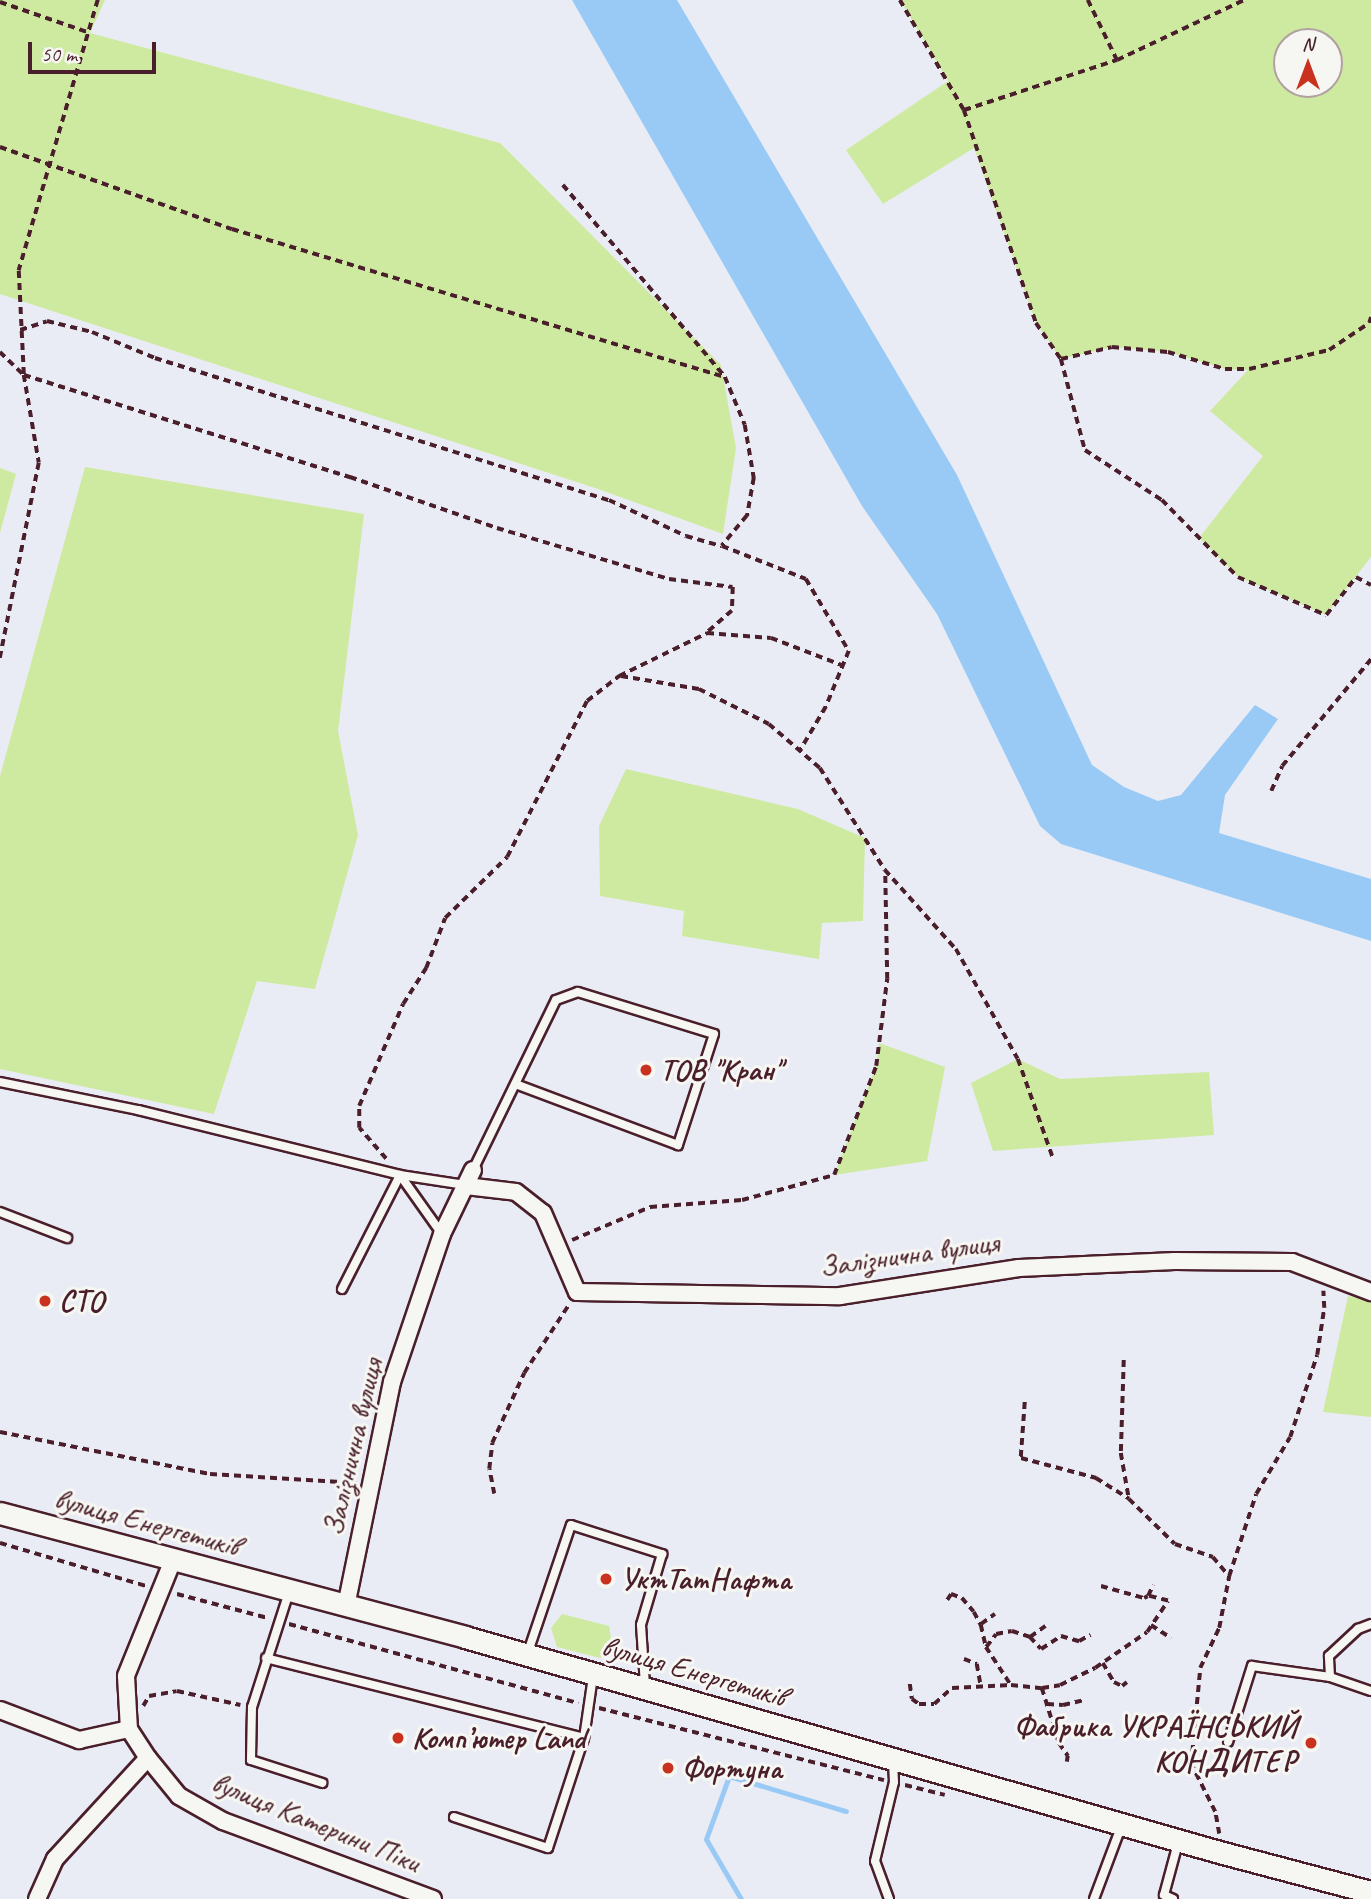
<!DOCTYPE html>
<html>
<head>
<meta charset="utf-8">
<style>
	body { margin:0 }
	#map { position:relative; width:1371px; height:1899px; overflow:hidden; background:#eaecf5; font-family:Caveat,sans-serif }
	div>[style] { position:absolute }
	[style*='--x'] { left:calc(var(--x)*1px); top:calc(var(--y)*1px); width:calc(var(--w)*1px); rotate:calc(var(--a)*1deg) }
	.green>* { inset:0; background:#ceeaa0 }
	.water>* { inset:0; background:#98caf5 }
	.stream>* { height:5px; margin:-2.5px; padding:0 2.5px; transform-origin:2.5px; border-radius:2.5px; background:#98caf5 }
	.path>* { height:3.5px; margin-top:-1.75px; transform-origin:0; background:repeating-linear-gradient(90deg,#4a1f2b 0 7px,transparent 0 12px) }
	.roads { filter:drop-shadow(2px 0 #4a1f2b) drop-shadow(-2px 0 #4a1f2b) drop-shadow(0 2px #4a1f2b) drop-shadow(0 -2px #4a1f2b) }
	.lane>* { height:8px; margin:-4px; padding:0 4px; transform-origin:4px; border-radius:4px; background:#f6f6f2 }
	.street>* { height:16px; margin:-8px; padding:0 8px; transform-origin:8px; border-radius:8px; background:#f6f6f2 }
	.secondary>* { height:21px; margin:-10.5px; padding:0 10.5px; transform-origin:10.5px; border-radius:10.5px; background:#f6f6f2 }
	.dots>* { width:19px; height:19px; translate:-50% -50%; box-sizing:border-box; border:4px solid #f6f6f2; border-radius:50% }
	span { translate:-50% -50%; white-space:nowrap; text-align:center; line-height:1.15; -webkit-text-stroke:6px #f6f6f2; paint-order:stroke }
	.poi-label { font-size:30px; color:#4a1f2b; font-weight:700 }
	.left { translate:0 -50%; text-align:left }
	.right { translate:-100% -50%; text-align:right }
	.street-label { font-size:30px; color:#4a1f2b }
	.north { position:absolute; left:1273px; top:28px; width:70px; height:70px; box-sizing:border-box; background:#f6f6f2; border:2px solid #b1a0a2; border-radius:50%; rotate:0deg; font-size:19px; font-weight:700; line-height:28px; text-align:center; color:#4a1f2b }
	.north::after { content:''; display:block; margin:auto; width:24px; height:32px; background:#c8321e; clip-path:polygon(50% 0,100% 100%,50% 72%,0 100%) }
	.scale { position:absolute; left:28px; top:42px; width:128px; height:32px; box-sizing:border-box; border:4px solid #4a1f2b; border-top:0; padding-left:9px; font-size:21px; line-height:24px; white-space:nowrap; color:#4a1f2b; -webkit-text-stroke:5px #f6f6f2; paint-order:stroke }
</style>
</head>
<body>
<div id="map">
	<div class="green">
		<div style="clip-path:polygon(0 0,105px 0,90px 33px,500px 143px,721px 365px,736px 448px,723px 534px,598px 489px,0 294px)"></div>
		<div style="clip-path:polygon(evenodd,900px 0,1371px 0,1371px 557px,1326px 615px,1238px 577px,1199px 538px,1263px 456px,1210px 411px,1248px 370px,1225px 369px,1168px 352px,1113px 347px,1061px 359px,1036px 323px,974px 148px,883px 204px,846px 150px,948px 81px,900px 0,1287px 42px,1329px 42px,1329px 84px,1287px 84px,1287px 42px)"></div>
		<div style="clip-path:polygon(85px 467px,364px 514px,338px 731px,358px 835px,315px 989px,257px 981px,214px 1114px,0 1069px,0 776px)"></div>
		<div style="clip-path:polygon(0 468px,16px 474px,0 533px)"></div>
		<div style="clip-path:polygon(626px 769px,798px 809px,865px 838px,863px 921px,822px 923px,819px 959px,682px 936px,684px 911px,600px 896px,599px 826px)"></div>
		<div style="clip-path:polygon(879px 1043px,945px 1067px,927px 1161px,834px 1175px,876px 1066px)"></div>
		<div style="clip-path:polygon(1018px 1059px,1060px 1079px,1209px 1072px,1214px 1135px,993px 1151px,971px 1083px)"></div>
		<div style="clip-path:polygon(1348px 1296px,1371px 1301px,1371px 1417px,1323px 1412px)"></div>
		<div style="clip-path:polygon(562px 1614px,609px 1626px,612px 1645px,607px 1654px,600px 1658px,557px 1647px,551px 1628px)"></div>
	</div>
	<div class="water">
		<div style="clip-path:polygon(572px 0,677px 0,957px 475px,1092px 765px,1124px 787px,1158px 801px,1181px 795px,1255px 705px,1278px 719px,1225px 795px,1219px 833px,1371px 879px,1371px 941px,1061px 844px,1040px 826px,937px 614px,862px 506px)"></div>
	</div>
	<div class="stream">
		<div style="--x:741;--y:1899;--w:69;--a:-120.3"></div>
		<div style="--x:706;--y:1839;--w:67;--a:-69.9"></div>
		<div style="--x:729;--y:1776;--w:122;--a:16.7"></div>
	</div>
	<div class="path">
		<div style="--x:98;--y:0;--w:282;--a:106.3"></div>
		<div style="--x:19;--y:271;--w:104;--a:87.2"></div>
		<div style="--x:24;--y:375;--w:342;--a:17.4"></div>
		<div style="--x:350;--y:477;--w:156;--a:19.1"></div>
		<div style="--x:497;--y:528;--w:179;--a:16.5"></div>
		<div style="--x:669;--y:579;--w:64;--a:7.1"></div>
		<div style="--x:733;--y:587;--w:24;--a:92"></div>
		<div style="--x:732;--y:611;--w:33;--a:139"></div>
		<div style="--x:900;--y:0;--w:127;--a:59.8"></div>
		<div style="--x:964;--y:110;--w:225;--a:71.3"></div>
		<div style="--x:1036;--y:323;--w:44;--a:55.2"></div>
		<div style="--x:1061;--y:359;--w:52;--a:-13.2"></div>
		<div style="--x:1112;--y:347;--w:56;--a:5.1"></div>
		<div style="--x:1168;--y:352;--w:59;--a:16.6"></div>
		<div style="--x:1225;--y:369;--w:24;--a:0"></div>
		<div style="--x:1249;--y:369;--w:82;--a:-13.4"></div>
		<div style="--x:1329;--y:350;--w:48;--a:-34"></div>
		<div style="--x:1369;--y:323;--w:6;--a:-72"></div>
		<div style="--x:1088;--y:0;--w:67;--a:64.2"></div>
		<div style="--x:1117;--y:60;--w:140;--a:-25.3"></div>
		<div style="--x:0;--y:2;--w:95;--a:19"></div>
		<div style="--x:964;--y:110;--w:161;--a:-18.1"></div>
		<div style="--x:0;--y:147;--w:246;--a:19.5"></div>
		<div style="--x:232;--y:229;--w:515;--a:16.71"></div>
		<div style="--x:563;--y:185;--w:251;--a:49.8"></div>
		<div style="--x:725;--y:377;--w:52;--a:67.4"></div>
		<div style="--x:745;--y:425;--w:54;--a:80.4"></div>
		<div style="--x:754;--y:478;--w:39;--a:100"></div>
		<div style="--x:747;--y:516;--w:39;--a:130"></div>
		<div style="--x:20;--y:330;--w:28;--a:-18"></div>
		<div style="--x:47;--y:321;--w:46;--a:13.7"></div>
		<div style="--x:92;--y:332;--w:68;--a:22.4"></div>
		<div style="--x:155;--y:358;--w:476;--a:17.4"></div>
		<div style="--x:609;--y:500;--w:85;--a:25.1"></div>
		<div style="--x:686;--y:536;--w:37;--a:16"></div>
		<div style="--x:722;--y:546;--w:90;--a:21.4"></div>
		<div style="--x:806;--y:579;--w:84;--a:59.2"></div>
		<div style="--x:849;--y:651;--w:61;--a:112.3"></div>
		<div style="--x:826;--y:707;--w:51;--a:120.6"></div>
		<div style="--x:0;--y:352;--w:33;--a:44"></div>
		<div style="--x:24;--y:375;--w:89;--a:80.3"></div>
		<div style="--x:39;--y:463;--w:200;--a:101.3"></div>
		<div style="--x:1061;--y:359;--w:94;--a:75.2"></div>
		<div style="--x:1085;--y:450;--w:92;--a:33"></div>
		<div style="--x:1162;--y:500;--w:108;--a:45.4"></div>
		<div style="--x:1238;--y:577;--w:96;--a:23.4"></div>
		<div style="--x:1326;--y:615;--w:48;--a:-51.7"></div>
		<div style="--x:1356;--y:577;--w:17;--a:28"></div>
		<div style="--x:621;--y:676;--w:79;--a:9.5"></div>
		<div style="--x:699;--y:689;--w:78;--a:26.6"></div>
		<div style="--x:769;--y:724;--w:67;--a:40.8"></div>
		<div style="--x:820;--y:768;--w:121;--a:57.5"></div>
		<div style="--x:885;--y:870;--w:106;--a:48.1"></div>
		<div style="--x:956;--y:949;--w:126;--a:60.6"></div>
		<div style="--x:1018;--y:1059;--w:105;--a:70.5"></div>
		<div style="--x:1271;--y:791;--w:27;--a:-66"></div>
		<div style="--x:1282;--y:766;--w:139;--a:-50.2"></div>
		<div style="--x:386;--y:1159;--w:41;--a:-131.1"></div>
		<div style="--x:359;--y:1128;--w:22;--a:-90"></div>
		<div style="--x:359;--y:1106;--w:111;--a:-66.7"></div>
		<div style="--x:403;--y:1004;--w:43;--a:-57.4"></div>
		<div style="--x:426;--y:968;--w:53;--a:-69.2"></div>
		<div style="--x:445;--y:918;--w:87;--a:-44.5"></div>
		<div style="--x:507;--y:857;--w:175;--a:-62.9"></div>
		<div style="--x:587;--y:701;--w:41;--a:-38"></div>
		<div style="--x:619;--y:676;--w:98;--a:-26"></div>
		<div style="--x:707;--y:633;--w:64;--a:4.5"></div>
		<div style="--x:771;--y:638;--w:78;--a:21"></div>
		<div style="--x:572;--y:1240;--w:85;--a:-22.9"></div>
		<div style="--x:650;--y:1207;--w:92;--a:-4.4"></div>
		<div style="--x:742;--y:1200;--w:95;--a:-15.2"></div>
		<div style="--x:834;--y:1175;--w:117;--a:-68.9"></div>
		<div style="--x:876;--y:1066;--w:88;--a:-82.8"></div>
		<div style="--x:887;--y:979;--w:107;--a:-91.1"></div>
		<div style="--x:1124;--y:1360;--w:93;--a:91.8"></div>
		<div style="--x:1121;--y:1453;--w:47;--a:80.1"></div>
		<div style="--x:1129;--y:1499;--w:64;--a:44.4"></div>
		<div style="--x:1175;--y:1544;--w:40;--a:18.9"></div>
		<div style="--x:1213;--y:1557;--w:25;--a:50"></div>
		<div style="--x:1025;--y:1402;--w:56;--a:94.1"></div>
		<div style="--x:1021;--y:1458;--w:78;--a:14.9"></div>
		<div style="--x:1096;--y:1478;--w:39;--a:32"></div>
		<div style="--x:0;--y:1432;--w:214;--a:11.3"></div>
		<div style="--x:210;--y:1474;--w:147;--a:3.5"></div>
		<div style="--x:494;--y:1494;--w:25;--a:-101"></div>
		<div style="--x:489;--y:1469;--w:26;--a:-83"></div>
		<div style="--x:492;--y:1443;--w:77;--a:-65.4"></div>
		<div style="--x:524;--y:1373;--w:80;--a:-56.7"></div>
		<div style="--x:0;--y:1543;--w:152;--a:16.4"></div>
		<div style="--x:1101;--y:1586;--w:45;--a:15.6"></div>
		<div style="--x:1144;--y:1598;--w:4;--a:-27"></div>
		<div style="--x:177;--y:1594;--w:94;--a:14.8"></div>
		<div style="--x:947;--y:1600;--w:7;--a:-56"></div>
		<div style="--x:951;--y:1594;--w:12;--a:20"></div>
		<div style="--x:962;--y:1598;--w:18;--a:49"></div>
		<div style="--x:974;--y:1612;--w:15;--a:62"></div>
		<div style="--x:981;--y:1625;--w:23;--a:77"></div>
		<div style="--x:986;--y:1647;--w:45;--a:56.7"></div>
		<div style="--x:1011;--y:1685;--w:31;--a:6"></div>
		<div style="--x:1042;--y:1688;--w:58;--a:72.8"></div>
		<div style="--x:1059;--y:1743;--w:16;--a:55"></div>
		<div style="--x:1068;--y:1756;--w:6;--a:99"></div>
		<div style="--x:289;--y:1624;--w:300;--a:15.3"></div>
		<div style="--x:981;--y:1624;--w:17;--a:-36"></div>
		<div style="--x:1151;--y:1625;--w:24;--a:33"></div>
		<div style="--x:1030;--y:1637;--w:19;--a:-36"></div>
		<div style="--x:986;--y:1647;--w:16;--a:-52"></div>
		<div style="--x:996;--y:1634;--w:16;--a:-11"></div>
		<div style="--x:1012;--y:1631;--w:19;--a:18"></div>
		<div style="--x:1030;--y:1637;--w:16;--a:47"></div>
		<div style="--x:1041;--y:1649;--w:24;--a:-33"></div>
		<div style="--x:1061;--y:1636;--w:19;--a:16"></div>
		<div style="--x:1079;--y:1641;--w:13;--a:-29"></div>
		<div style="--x:964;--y:1659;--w:14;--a:21"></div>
		<div style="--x:977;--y:1664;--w:22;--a:80"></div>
		<div style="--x:1103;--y:1663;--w:22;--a:60"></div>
		<div style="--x:1114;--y:1682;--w:9;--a:27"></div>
		<div style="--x:1122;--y:1686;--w:6;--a:-39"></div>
		<div style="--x:910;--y:1684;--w:15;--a:82"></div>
		<div style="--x:912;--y:1699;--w:9;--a:36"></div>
		<div style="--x:919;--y:1704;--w:15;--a:0"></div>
		<div style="--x:934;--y:1704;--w:24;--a:-42"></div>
		<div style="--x:952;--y:1688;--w:59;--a:-2.9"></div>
		<div style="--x:1042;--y:1688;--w:18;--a:-9"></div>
		<div style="--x:1060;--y:1685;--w:39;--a:-26"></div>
		<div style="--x:1095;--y:1668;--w:63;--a:-34.7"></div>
		<div style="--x:1147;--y:1632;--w:37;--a:-56"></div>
		<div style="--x:1168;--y:1601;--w:21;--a:-166"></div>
		<div style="--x:1148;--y:1596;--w:12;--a:-66"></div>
		<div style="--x:1047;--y:1704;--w:16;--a:4"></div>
		<div style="--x:1063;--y:1705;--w:23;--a:-13"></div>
		<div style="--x:143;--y:1706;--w:12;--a:-59"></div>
		<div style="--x:149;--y:1696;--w:28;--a:-10"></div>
		<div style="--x:177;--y:1691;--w:65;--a:12.5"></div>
		<div style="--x:599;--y:1708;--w:294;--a:14.2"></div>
		<div style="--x:905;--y:1785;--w:41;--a:14"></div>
		<div style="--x:1219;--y:1834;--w:22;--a:-100"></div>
		<div style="--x:1215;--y:1812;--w:54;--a:-116.6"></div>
		<div style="--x:1191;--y:1764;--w:96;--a:-84.6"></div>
		<div style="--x:1200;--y:1668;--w:44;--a:-64.6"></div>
		<div style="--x:1219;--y:1628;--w:53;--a:-79.1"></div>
		<div style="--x:1229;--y:1576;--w:86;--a:-71.8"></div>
		<div style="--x:1256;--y:1494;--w:66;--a:-59.2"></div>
		<div style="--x:1290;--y:1437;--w:86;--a:-71.8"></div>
		<div style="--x:1317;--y:1355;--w:48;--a:-81.5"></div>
		<div style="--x:1324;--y:1308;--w:17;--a:-93"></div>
	</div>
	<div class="roads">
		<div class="lane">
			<div style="--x:0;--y:1082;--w:141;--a:11.5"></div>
			<div style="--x:138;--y:1110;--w:270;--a:13.9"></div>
			<div style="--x:400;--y:1175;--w:66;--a:8.7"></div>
			<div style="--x:473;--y:1170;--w:189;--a:-64"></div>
			<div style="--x:556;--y:1000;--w:23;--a:-20"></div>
			<div style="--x:578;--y:992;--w:142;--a:17.2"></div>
			<div style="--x:714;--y:1034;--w:117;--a:108"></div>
			<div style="--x:678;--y:1145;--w:173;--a:-159.4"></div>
			<div style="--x:0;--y:1212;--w:72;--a:21.2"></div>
			<div style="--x:342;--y:1289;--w:128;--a:-63"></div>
			<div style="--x:400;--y:1175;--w:72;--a:54.6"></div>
			<div style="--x:289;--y:1592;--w:121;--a:107.8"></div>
			<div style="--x:252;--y:1707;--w:53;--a:91.1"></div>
			<div style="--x:251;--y:1760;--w:75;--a:17.9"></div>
			<div style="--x:528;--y:1652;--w:134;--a:-71.3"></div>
			<div style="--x:571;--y:1525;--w:96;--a:17.7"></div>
			<div style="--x:662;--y:1554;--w:74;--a:106.5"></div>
			<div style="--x:641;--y:1625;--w:61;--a:86.2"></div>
			<div style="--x:266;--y:1658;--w:328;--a:14.1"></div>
			<div style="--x:1330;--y:1677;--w:21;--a:-93"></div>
			<div style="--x:1329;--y:1656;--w:40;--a:-43"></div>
			<div style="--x:1358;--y:1629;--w:14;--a:-21"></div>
			<div style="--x:1228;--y:1742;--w:80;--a:-72.5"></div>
			<div style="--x:1252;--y:1666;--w:79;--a:8"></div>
			<div style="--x:1330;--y:1677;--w:43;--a:18.9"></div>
			<div style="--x:454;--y:1817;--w:99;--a:18.3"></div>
			<div style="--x:548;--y:1848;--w:116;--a:-71.9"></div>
			<div style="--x:584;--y:1738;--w:63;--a:-81.7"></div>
			<div style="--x:889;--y:1899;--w:40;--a:-110.2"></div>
			<div style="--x:875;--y:1861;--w:81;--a:-76.5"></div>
			<div style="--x:894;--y:1782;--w:20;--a:-93"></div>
			<div style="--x:1094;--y:1899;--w:77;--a:-69.4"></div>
			<div style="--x:1173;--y:1899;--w:10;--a:-156"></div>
			<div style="--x:1164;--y:1895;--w:54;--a:-74.9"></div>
		</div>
		<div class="street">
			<div style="--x:466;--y:1186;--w:50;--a:6.8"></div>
			<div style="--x:516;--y:1192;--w:34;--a:38"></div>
			<div style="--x:543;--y:1213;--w:86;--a:66.7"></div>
			<div style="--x:577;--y:1292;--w:263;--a:0.9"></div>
			<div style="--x:840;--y:1296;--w:181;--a:-8.9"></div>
			<div style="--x:1019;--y:1268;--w:156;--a:-2.6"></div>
			<div style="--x:1175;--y:1261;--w:117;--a:0.5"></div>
			<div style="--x:1292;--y:1262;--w:85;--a:20.8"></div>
			<div style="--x:173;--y:1560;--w:125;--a:112.1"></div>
			<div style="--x:126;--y:1676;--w:53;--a:86.8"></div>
			<div style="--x:129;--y:1729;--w:35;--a:57"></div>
			<div style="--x:148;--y:1758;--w:49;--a:50.8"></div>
			<div style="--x:179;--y:1796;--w:51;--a:29.6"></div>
			<div style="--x:223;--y:1821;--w:224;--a:20.4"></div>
			<div style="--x:346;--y:1606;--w:229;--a:-78.4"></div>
			<div style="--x:392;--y:1382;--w:156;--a:-71.3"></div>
			<div style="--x:442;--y:1234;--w:71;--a:-64.2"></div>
			<div style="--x:0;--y:1710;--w:85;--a:20.8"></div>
			<div style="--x:79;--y:1740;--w:51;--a:-12.4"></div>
			<div style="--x:37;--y:1899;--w:44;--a:-65.8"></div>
			<div style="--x:55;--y:1859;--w:137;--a:-47.4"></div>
		</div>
		<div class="secondary">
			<div style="--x:0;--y:1513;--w:481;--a:14.9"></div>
			<div style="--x:465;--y:1637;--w:788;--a:15.91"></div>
			<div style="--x:1223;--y:1853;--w:153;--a:14.8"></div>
		</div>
	</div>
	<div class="dots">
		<div style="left:646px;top:1070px;background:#c8321e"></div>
		<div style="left:45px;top:1301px;background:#c8321e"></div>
		<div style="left:606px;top:1579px;background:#c8321e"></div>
		<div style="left:398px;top:1738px;background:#c8321e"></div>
		<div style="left:1311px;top:1743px;background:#c8321e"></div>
		<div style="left:668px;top:1768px;background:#c8321e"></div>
	</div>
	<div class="poi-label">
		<span class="left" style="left:660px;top:1070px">ТОВ "Кран"</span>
		<span class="left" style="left:59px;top:1301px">СТО</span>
		<span class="left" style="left:620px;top:1579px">УктТатНафта</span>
		<span class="right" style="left:1297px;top:1743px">Фабрика УКРАЇНСЬКИЙ<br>КОНДИТЕР</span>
		<span class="left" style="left:412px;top:1738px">Комп’ютер Land</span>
		<span class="left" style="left:682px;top:1768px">Фортуна</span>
	</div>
	<div class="street-label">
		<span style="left:909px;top:1254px;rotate:-8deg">Залізнична вулиця</span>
		<span style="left:352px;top:1447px;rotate:-77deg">Залізнична вулиця</span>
		<span style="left:147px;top:1522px;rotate:15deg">вулиця Енергетиків</span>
		<span style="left:694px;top:1671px;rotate:16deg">вулиця Енергетиків</span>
		<span style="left:316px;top:1822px;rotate:22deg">вулиця Катерини Піки</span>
	</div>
	<div class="north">N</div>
	<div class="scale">50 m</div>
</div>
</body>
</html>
